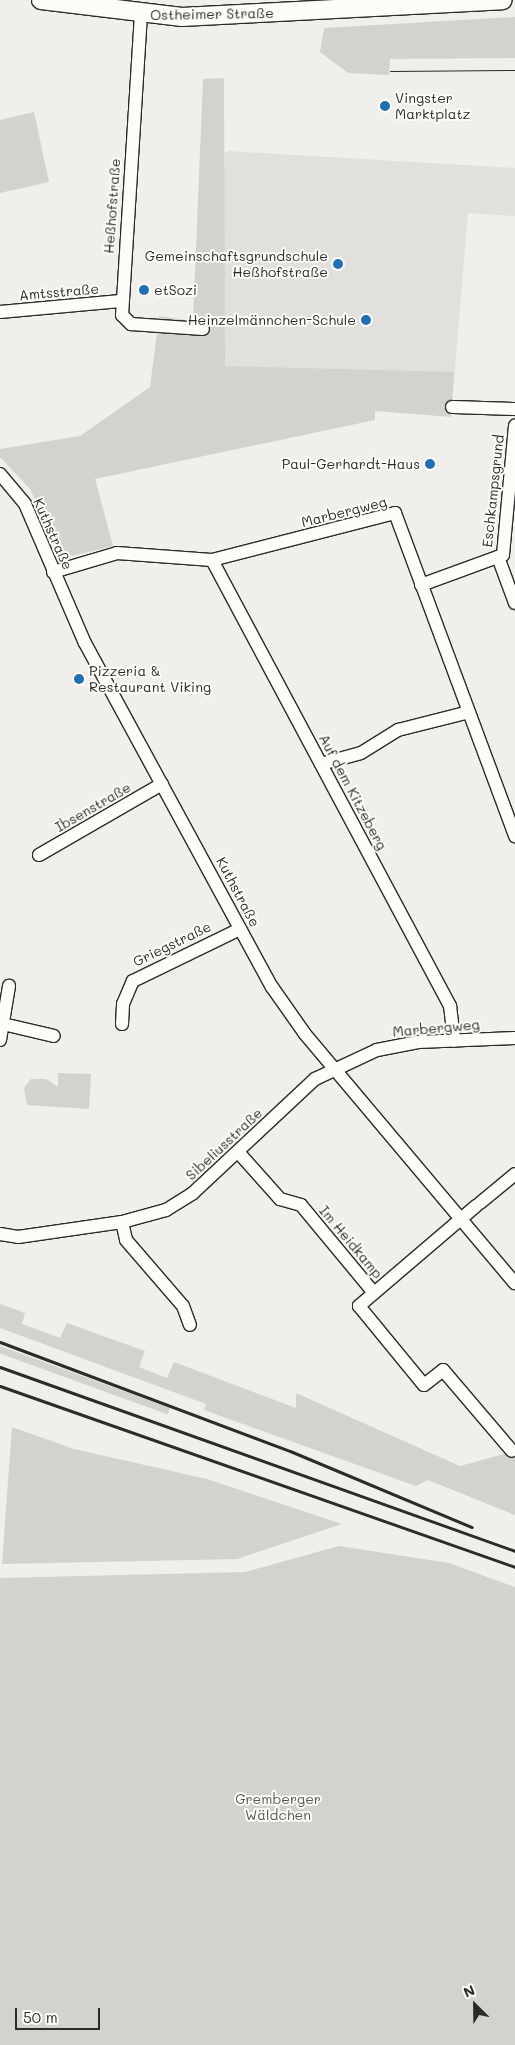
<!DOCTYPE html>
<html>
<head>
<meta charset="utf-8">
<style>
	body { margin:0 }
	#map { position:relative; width:515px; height:2045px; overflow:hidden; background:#f0efeb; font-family:Mali,sans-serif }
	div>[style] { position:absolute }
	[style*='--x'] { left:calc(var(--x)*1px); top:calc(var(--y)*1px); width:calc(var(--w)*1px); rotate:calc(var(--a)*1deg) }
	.built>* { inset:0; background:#e1e0dc }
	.green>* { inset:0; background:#d3d2cf; transform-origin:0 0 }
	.roads { filter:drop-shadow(1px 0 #2b2b2b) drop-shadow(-1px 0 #2b2b2b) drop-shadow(0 1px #2b2b2b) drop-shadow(0 -1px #2b2b2b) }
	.street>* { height:12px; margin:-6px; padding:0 6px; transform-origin:6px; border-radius:6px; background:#fdfcf7 }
	.secondary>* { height:18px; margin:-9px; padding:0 9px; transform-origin:9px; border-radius:9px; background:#fdfcf7 }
	.tram>* { height:1px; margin:-0.5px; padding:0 0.5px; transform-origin:0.5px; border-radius:0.5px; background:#2b2b2b }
	.rail>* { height:3px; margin:-1.5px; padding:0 1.5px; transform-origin:1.5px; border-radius:1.5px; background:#2b2b2b }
	.dots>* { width:14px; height:14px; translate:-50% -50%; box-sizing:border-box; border:2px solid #fdfcf7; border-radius:50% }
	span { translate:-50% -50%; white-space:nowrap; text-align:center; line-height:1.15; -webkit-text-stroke:4px #fdfcf7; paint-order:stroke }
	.street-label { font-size:14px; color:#2b2b2b }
	.poi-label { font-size:14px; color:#2b2b2b }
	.left { translate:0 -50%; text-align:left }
	.right { translate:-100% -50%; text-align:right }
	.park-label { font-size:14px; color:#555554 }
	.north { position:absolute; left:450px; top:1980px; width:50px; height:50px; -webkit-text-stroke:4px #fdfcf7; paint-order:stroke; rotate:337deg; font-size:14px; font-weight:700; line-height:20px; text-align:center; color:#2b2b2b }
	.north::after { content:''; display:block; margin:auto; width:18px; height:22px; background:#2b2b2b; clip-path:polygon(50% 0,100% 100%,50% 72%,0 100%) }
	.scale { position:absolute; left:15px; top:2008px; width:85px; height:22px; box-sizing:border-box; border:2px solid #2b2b2b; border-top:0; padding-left:6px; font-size:15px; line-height:18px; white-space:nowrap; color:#2b2b2b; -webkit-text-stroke:4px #fdfcf7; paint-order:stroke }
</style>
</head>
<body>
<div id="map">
	<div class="built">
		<div style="clip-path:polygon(228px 151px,515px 168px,515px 216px,468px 213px,452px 406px,189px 369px,220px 156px)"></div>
	</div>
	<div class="green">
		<div style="clip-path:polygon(515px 17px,515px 58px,390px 59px,389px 75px,348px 73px,320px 52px,324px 28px)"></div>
		<div style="clip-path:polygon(224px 78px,225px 366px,454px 372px,451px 417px,375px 411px,375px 420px,95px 479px,113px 546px,68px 557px,59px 552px,30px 489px,0 457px,0 449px,80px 436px,150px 387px,159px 316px,193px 321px,203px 79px)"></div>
		<div style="clip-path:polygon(34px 112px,49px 182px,0 193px,0 120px)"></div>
		<div style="clip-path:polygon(58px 1073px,91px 1074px,89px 1109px,27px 1105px,24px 1088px,31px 1079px,46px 1079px,58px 1087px)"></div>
		<div style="clip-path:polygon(0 1304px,25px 1313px,22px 1324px,60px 1338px,67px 1323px,145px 1351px,139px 1367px,167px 1378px,174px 1362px,296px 1408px,296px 1393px,460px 1466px,515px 1451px,515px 1515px,428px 1480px,416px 1486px,204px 1410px,206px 1404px,0 1328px)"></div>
		<div style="left:0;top:1346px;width:181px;height:7px;rotate:20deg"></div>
		<div style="clip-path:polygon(12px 1427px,74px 1449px,207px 1479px,342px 1524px,237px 1559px,2px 1564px)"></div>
		<div style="clip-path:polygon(339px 1546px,449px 1563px,515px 1587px,515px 2045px,0 2045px,0 1578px,245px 1572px)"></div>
	</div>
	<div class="roads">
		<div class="street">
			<div style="--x:141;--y:14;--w:302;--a:93.6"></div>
			<div style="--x:122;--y:315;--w:13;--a:45"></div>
			<div style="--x:131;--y:324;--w:72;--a:4"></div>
			<div style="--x:0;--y:312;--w:121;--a:-5.2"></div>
			<div style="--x:452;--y:407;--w:63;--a:1.8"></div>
			<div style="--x:0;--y:474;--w:39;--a:50"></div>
			<div style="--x:25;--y:504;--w:151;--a:66.7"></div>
			<div style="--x:85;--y:643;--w:392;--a:61.5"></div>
			<div style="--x:272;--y:987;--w:57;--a:54.9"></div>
			<div style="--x:305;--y:1034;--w:326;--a:49.9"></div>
			<div style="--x:498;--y:557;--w:49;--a:69.7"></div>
			<div style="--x:212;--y:560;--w:506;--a:61.91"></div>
			<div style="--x:450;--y:1006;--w:35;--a:83"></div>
			<div style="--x:53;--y:572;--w:67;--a:-16.5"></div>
			<div style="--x:117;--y:553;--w:95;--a:4.2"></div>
			<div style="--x:212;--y:560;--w:189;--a:-14.4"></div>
			<div style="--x:395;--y:513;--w:345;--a:69.6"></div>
			<div style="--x:421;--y:585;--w:87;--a:-20.1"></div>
			<div style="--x:503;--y:555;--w:130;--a:-84.7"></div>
			<div style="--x:321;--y:764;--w:41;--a:-15.4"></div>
			<div style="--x:361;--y:753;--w:44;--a:-31.9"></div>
			<div style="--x:398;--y:730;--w:73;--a:-14.2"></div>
			<div style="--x:39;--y:855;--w:142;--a:-30"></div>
			<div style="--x:3;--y:1024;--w:52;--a:13.2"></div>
			<div style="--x:122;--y:1024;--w:20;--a:-87"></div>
			<div style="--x:123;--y:1004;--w:25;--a:-67"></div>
			<div style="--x:133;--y:981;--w:119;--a:-25.9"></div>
			<div style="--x:0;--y:1040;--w:55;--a:-80.5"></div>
			<div style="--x:239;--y:1153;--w:62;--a:48.3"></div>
			<div style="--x:280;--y:1199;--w:22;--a:16"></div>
			<div style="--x:301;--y:1205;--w:114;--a:50.3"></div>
			<div style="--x:480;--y:1203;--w:45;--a:-39.6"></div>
			<div style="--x:476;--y:1206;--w:154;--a:139.5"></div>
			<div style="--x:359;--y:1306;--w:102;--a:50.6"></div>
			<div style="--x:424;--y:1385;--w:24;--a:-38"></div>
			<div style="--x:443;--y:1370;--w:106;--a:49.6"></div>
			<div style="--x:122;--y:1222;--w:18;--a:77"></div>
			<div style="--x:126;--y:1240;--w:87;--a:49.2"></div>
			<div style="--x:183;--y:1306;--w:20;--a:70"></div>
			<div style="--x:0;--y:1234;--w:18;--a:9"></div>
			<div style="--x:18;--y:1237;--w:105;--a:-8.2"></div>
			<div style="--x:122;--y:1222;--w:46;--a:-15.3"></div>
			<div style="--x:166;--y:1210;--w:32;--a:-32"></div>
			<div style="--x:193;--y:1193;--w:167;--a:-43.1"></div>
			<div style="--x:315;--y:1079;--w:68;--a:-25.1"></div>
			<div style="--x:377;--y:1050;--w:42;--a:-11"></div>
			<div style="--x:418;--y:1042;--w:97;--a:-2.4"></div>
		</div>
		<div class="secondary">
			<div style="--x:41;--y:0;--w:142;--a:6.9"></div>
			<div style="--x:182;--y:17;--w:321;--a:-3"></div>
		</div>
	</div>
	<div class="tram">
		<div style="--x:390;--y:71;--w:125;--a:-0.5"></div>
	</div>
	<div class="rail">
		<div style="--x:0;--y:1342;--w:310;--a:20.6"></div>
		<div style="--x:290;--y:1451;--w:197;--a:22.7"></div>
		<div style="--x:0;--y:1367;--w:547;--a:19.66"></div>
		<div style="--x:0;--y:1386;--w:546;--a:19.36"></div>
	</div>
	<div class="dots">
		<div style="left:385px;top:106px;background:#1f6fb2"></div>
		<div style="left:338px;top:264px;background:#1f6fb2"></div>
		<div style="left:144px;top:290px;background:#1f6fb2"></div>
		<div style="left:366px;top:320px;background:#1f6fb2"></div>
		<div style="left:430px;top:464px;background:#1f6fb2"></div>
		<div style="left:79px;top:679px;background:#1f6fb2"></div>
	</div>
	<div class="street-label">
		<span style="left:212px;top:14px;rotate:-1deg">Ostheimer Straße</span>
		<span style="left:112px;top:206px;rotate:-86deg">Heßhofstraße</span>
		<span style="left:59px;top:292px;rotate:-5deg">Amtsstraße</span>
		<span style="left:493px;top:491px;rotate:-84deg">Eschkampsgrund</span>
		<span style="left:344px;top:512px;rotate:-14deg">Marbergweg</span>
		<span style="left:53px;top:534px;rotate:66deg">Kuthstraße</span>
		<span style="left:353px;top:792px;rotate:62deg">Auf dem Kitzeberg</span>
		<span style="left:93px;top:807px;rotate:-30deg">Ibsenstraße</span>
		<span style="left:238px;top:892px;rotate:62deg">Kuthstraße</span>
		<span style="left:172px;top:944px;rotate:-26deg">Griegstraße</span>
		<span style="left:436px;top:1028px;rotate:-5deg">Marbergweg</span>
		<span style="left:224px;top:1144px;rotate:-43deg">Sibeliusstraße</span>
		<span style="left:351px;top:1242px;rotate:50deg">Im Heidkamp</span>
	</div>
	<div class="poi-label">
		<span class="left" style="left:395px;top:106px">Vingster<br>Marktplatz</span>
		<span class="right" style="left:328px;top:264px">Gemeinschaftsgrundschule<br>Heßhofstraße</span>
		<span class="left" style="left:154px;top:290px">etSozi</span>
		<span class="right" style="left:356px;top:320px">Heinzelmännchen-Schule</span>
		<span class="right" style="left:420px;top:464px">Paul-Gerhardt-Haus</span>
		<span class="left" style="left:89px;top:679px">Pizzeria &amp;<br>Restaurant Viking</span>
	</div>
	<div class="park-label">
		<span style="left:278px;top:1807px">Gremberger<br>Wäldchen</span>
	</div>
	<div class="north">N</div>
	<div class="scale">50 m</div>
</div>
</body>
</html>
